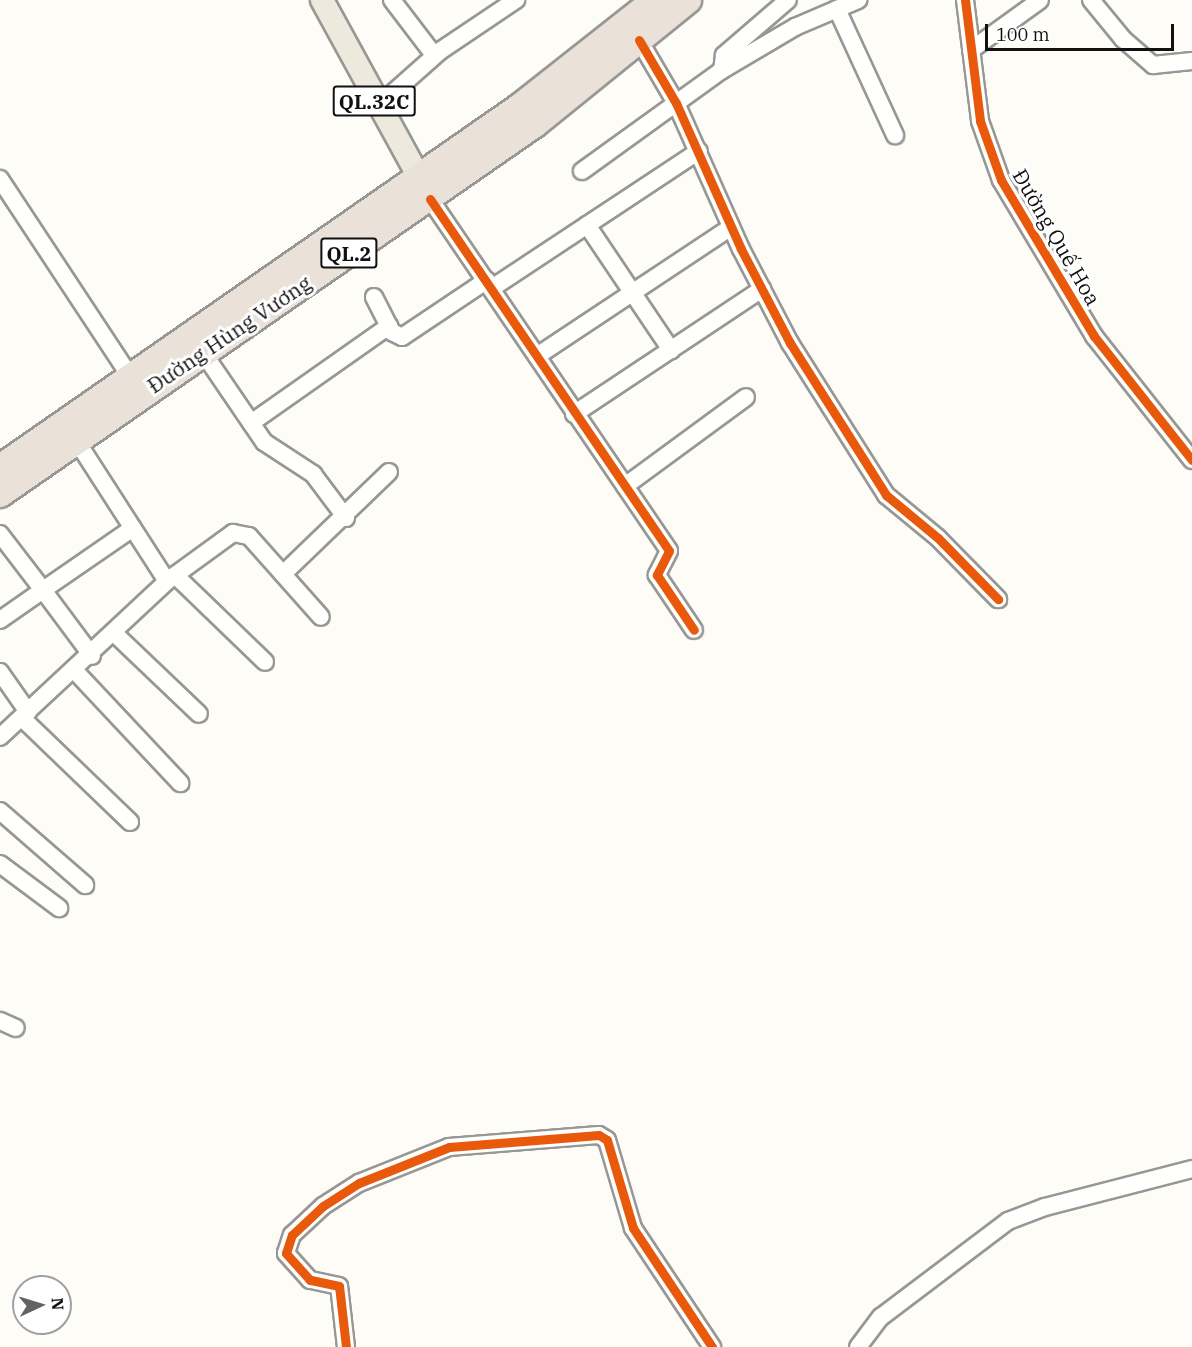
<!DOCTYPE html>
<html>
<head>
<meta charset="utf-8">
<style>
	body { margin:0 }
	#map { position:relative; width:1192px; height:1347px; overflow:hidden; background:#fdfcf7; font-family:"IBM Plex Serif",serif }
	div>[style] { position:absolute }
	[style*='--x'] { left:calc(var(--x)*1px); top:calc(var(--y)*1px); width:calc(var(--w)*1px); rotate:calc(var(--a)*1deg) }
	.roads { filter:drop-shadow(2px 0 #979795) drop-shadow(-2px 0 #979795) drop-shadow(0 2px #979795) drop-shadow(0 -2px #979795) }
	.minor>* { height:16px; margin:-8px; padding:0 8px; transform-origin:8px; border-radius:8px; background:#fffffe }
	.major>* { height:22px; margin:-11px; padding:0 11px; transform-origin:11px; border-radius:11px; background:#ede9dc }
	.highway>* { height:26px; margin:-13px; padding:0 13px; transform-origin:13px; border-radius:13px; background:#eae1d8 }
	.cycleway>* { height:9px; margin:-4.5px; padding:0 4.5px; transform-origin:4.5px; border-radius:4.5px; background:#e8590c }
	span { translate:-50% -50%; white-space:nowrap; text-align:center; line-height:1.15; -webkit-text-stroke:6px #fff; paint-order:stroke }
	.shield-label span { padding:2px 4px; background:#fff; border:2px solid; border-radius:4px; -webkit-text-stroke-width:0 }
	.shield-label { font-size:20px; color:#111; font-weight:700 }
	.street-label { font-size:21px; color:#111 }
	.north { position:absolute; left:12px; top:1275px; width:60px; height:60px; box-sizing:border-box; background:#fff; border:2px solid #a0a0a0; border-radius:50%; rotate:86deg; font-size:16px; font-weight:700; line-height:24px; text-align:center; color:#111 }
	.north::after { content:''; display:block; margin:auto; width:21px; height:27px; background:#646362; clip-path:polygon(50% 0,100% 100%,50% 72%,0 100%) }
	.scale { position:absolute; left:985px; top:24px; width:189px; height:27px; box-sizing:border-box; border:3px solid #111; border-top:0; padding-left:8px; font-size:18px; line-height:21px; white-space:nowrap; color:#111; -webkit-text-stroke:4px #fff; paint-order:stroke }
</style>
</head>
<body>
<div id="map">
	<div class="roads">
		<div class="minor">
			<div style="--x:392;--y:0;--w:69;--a:52.6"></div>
			<div style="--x:965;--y:0;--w:122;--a:82.9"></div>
			<div style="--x:980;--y:121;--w:63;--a:70.4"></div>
			<div style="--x:1001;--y:180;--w:182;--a:59.2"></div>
			<div style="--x:1094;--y:336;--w:158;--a:51.7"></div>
			<div style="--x:1091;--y:0;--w:50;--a:50.6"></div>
			<div style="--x:1123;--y:39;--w:40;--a:41"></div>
			<div style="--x:1153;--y:65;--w:39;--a:-6"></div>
			<div style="--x:837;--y:9;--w:139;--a:65.3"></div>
			<div style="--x:639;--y:40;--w:73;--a:59.6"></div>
			<div style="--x:676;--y:103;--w:160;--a:66"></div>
			<div style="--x:741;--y:249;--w:106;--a:62.5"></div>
			<div style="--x:790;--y:343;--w:180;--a:57.7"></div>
			<div style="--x:886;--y:495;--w:67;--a:39.6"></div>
			<div style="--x:938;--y:538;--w:86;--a:45.5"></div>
			<div style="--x:971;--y:50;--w:85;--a:-35.9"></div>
			<div style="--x:722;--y:70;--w:15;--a:-82"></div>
			<div style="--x:724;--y:55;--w:84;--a:-40.7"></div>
			<div style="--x:377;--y:107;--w:84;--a:-41.6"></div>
			<div style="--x:440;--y:51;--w:92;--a:-33.9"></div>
			<div style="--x:582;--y:171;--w:173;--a:-35.8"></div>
			<div style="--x:722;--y:70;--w:85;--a:-30.5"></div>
			<div style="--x:795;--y:27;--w:69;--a:-23.2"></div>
			<div style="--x:0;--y:179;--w:247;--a:56.6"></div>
			<div style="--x:430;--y:199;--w:425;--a:55.8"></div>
			<div style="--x:669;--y:551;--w:27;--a:117"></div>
			<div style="--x:657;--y:575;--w:66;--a:56.1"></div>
			<div style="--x:587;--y:225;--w:151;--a:56.1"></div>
			<div style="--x:492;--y:288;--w:248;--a:-33.5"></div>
			<div style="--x:374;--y:297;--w:39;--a:63"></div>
			<div style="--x:392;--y:332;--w:11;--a:27"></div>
			<div style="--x:402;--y:337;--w:102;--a:-33.8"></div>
			<div style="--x:202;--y:351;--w:110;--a:55.7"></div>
			<div style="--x:264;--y:442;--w:59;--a:33.1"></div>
			<div style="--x:313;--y:474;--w:55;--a:53.1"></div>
			<div style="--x:537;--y:356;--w:233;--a:-33.6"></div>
			<div style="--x:574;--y:414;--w:226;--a:-33.6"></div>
			<div style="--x:251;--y:423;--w:169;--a:-35.1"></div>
			<div style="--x:76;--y:440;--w:168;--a:57.2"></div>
			<div style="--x:625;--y:486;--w:150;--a:-36.3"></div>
			<div style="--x:0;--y:534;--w:71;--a:52.5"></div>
			<div style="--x:43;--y:590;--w:109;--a:-34.6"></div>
			<div style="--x:283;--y:574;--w:147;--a:-43.9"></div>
			<div style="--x:175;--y:575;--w:125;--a:44"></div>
			<div style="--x:0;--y:620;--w:52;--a:-34.9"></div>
			<div style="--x:43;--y:590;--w:82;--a:53.4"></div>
			<div style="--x:114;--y:633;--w:117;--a:43.6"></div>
			<div style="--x:75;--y:671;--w:154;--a:46.8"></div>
			<div style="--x:0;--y:672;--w:49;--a:55"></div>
			<div style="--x:22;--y:718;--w:150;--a:43.9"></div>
			<div style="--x:0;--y:737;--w:229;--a:-43"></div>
			<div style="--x:167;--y:581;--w:82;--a:-36"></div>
			<div style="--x:233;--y:533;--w:16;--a:11"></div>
			<div style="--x:249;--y:536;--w:108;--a:48.4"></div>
			<div style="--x:0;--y:811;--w:113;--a:41"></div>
			<div style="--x:0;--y:864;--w:74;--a:36.7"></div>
			<div style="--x:0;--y:1021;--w:17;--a:24"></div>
			<div style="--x:346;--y:1347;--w:61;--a:-96.5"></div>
			<div style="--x:339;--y:1286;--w:30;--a:-168"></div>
			<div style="--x:310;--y:1280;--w:36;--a:-132"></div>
			<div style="--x:286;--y:1253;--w:19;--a:-72"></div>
			<div style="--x:292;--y:1235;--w:42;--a:-43.1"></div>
			<div style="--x:323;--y:1206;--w:43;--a:-32.6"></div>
			<div style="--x:359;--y:1183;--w:97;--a:-21.8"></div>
			<div style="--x:449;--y:1147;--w:150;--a:-4.6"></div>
			<div style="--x:599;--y:1135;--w:9;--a:32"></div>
			<div style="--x:607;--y:1140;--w:92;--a:73.5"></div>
			<div style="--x:633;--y:1228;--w:143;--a:56.4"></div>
			<div style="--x:858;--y:1347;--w:38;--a:-53"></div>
			<div style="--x:881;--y:1317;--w:159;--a:-37.1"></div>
			<div style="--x:1008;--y:1221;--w:40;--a:-21"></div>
			<div style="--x:1045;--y:1207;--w:152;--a:-14.5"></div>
		</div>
		<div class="major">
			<div style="--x:322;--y:0;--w:219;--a:61.3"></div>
		</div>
		<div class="highway">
			<div style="--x:0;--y:468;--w:634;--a:-34.79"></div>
			<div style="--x:521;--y:106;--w:171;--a:-38.3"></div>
			<div style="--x:0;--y:494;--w:650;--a:-34.67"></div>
			<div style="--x:535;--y:124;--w:197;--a:-39"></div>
		</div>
	</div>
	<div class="cycleway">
		<div style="--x:965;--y:0;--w:122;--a:82.9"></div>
		<div style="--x:980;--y:121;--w:63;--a:70.4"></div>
		<div style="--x:1001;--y:180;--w:182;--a:59.2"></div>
		<div style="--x:1094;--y:336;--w:158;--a:51.7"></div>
		<div style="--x:639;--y:40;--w:73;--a:59.6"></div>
		<div style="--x:676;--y:103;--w:160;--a:66"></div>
		<div style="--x:741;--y:249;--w:106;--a:62.5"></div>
		<div style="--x:790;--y:343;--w:180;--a:57.7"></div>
		<div style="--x:886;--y:495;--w:67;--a:39.6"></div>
		<div style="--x:938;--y:538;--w:86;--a:45.5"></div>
		<div style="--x:430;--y:199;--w:425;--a:55.8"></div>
		<div style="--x:669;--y:551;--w:27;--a:117"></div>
		<div style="--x:657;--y:575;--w:66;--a:56.1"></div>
		<div style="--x:346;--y:1347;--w:61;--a:-96.5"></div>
		<div style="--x:339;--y:1286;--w:30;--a:-168"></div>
		<div style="--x:310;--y:1280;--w:36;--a:-132"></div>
		<div style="--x:286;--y:1253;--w:19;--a:-72"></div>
		<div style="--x:292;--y:1235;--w:42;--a:-43.1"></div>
		<div style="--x:323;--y:1206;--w:43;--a:-32.6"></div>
		<div style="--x:359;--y:1183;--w:97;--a:-21.8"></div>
		<div style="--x:449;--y:1147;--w:150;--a:-4.6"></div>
		<div style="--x:599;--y:1135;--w:9;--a:32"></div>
		<div style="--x:607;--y:1140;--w:92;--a:73.5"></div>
		<div style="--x:633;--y:1228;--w:143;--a:56.4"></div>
	</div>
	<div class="shield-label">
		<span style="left:374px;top:101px">QL.32C</span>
		<span style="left:349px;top:253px">QL.2</span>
	</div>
	<div class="street-label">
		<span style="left:1057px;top:237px;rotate:60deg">Đường Quế Hoa</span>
		<span style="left:229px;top:334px;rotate:-34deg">Đường Hùng Vương</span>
	</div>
	<div class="north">N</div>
	<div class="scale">100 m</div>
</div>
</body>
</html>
